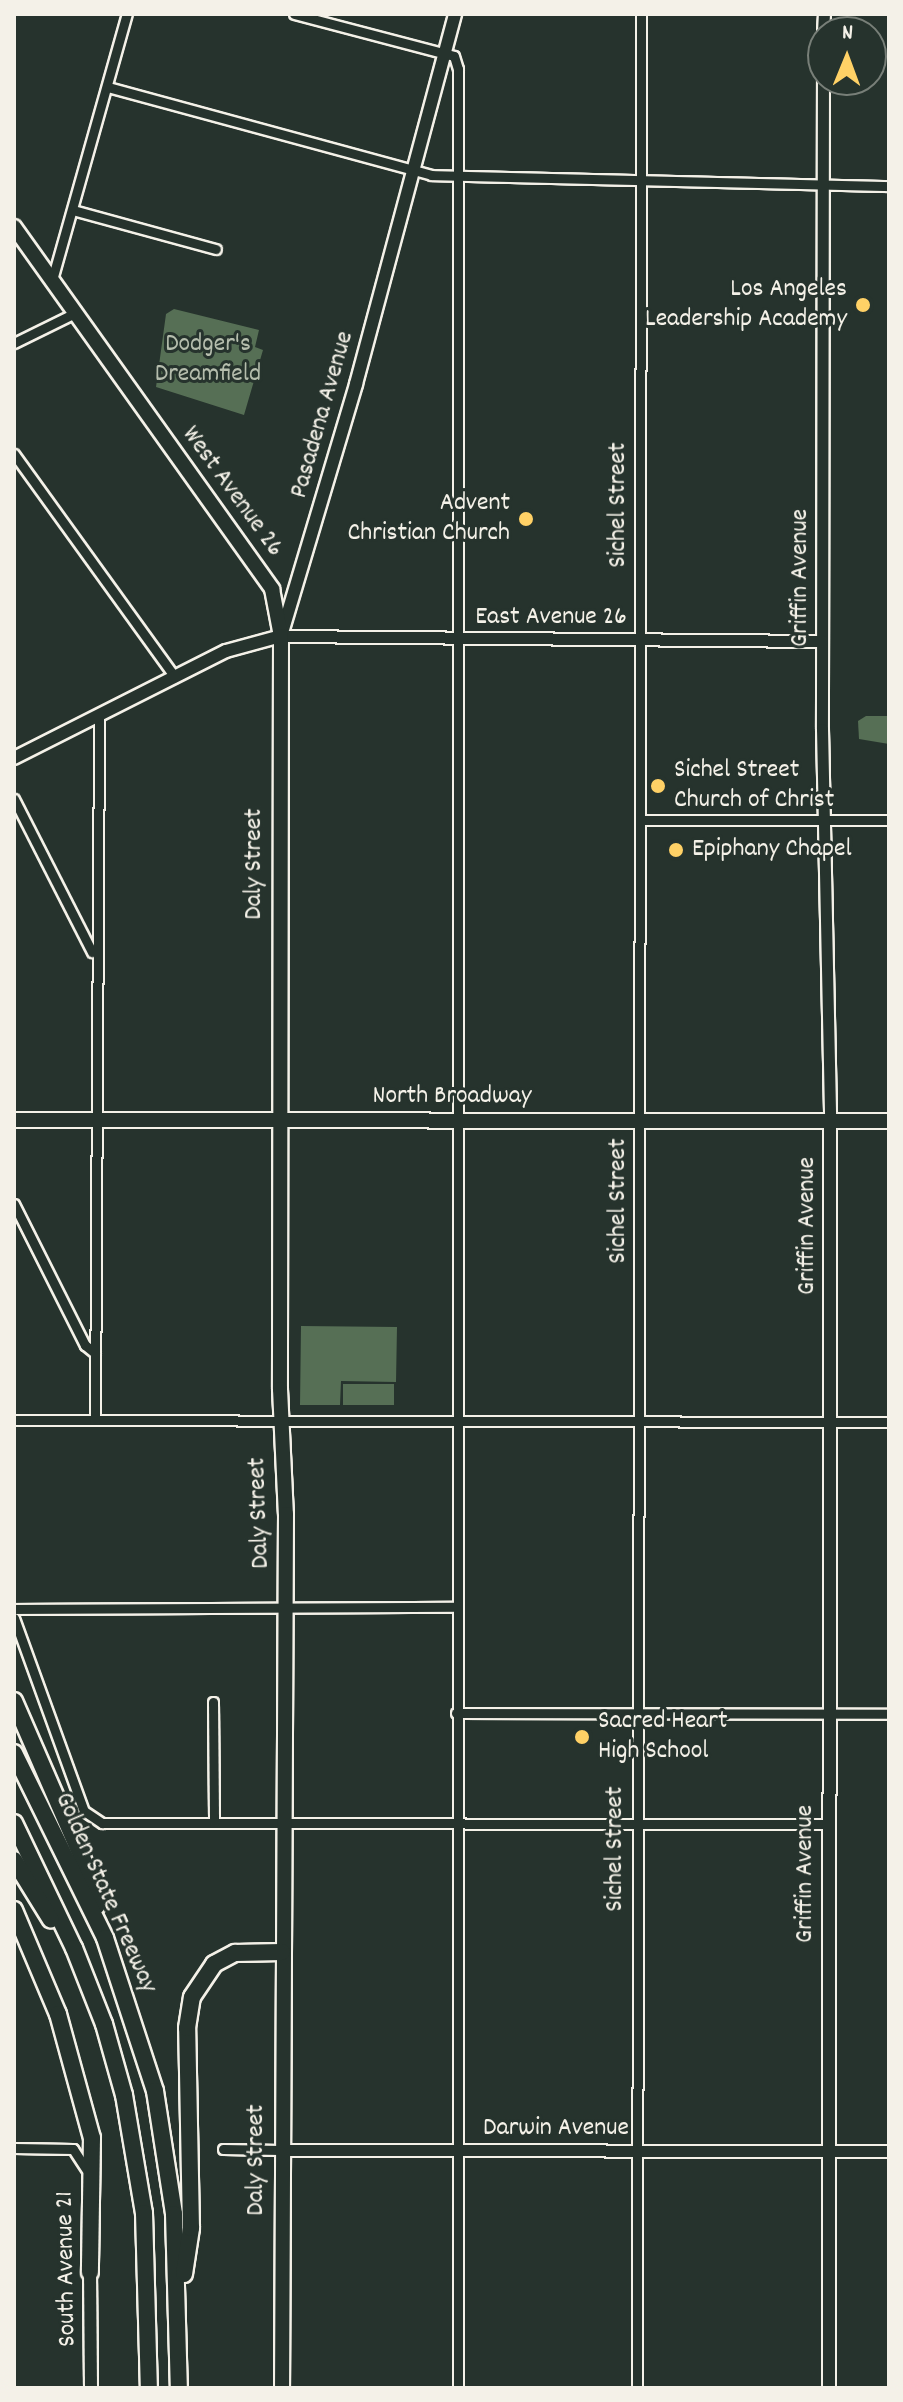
<!DOCTYPE html>
<html>
<head>
<meta charset="utf-8">
<style>
	body { margin:0 }
	#map { position:relative; width:903px; height:2402px; overflow:hidden; background:#26332d; font-family:Dekko,sans-serif }
	div>[style] { position:absolute }
	[style*='--x'] { left:calc(var(--x)*1px); top:calc(var(--y)*1px); width:calc(var(--w)*1px); rotate:calc(var(--a)*1deg) }
	.green>* { inset:0; background:#566f55; transform-origin:0 0 }
	.roads { filter:drop-shadow(2px 0 #f4f1e8) drop-shadow(-2px 0 #f4f1e8) drop-shadow(0 2px #f4f1e8) drop-shadow(0 -2px #f4f1e8) }
	.minor>* { height:9px; margin:-4.5px; padding:0 4.5px; transform-origin:4.5px; border-radius:4.5px; background:#26332d }
	.tertiary>* { height:11px; margin:-5.5px; padding:0 5.5px; transform-origin:5.5px; border-radius:5.5px; background:#26332d }
	.secondary>* { height:12px; margin:-6px; padding:0 6px; transform-origin:6px; border-radius:6px; background:#26332d }
	.primary>* { height:14px; margin:-7px; padding:0 7px; transform-origin:7px; border-radius:7px; background:#26332d }
	.motorway>* { height:16px; margin:-8px; padding:0 8px; transform-origin:8px; border-radius:8px; background:#26332d }
	.dots>* { width:22px; height:22px; translate:-50% -50%; box-sizing:border-box; border:4px solid #26332d; border-radius:50% }
	span { translate:-50% -50%; white-space:nowrap; text-align:center; line-height:1.15; -webkit-text-stroke:6px #26332d; paint-order:stroke }
	.poi-label { font-size:26px; color:#f4f1e8 }
	.right { translate:-100% -50%; text-align:right }
	.left { translate:0 -50%; text-align:left }
	.park-label { font-size:26px; color:#b5bdad }
	.street-label { font-size:26px; color:#f4f1e8 }
	.frame { position:absolute; inset:0; border:16px solid #f4f1e8; pointer-events:none }
	.north { position:absolute; left:807px; top:16px; width:80px; height:80px; box-sizing:border-box; background:#26332d; border:2px solid #787f78; border-radius:50%; rotate:1deg; font-size:22px; font-weight:700; line-height:32px; text-align:center; color:#f4f1e8 }
	.north::after { content:''; display:block; margin:auto; width:28px; height:36px; background:#ffd166; clip-path:polygon(50% 0,100% 100%,50% 72%,0 100%) }
</style>
</head>
<body>
<div id="map">
	<div class="green">
		<div style="clip-path:polygon(174px 309px,259px 330px,255px 347px,263px 350px,244px 415px,156px 387px,166px 314px)"></div>
		<div style="clip-path:polygon(866px 716px,889px 716px,889px 744px,859px 739px,858px 721px)"></div>
		<div style="clip-path:polygon(301px 1326px,397px 1327px,396px 1382px,341px 1381px,340px 1405px,300px 1405px)"></div>
		<div style="left:343px;top:1384px;width:51px;height:21px"></div>
	</div>
	<div class="roads">
		<div class="minor">
			<div style="--x:294;--y:14;--w:165;--a:14.7"></div>
			<div style="--x:454;--y:56;--w:14;--a:73"></div>
			<div style="--x:458;--y:69;--w:2319;--a:90"></div>
			<div style="--x:108;--y:87;--w:335;--a:15.2"></div>
			<div style="--x:431;--y:175;--w:458;--a:1.4"></div>
			<div style="--x:73;--y:210;--w:148;--a:15.3"></div>
			<div style="--x:52;--y:280;--w:276;--a:-74.3"></div>
			<div style="--x:14;--y:343;--w:68;--a:-26.2"></div>
			<div style="--x:14;--y:454;--w:275;--a:54.2"></div>
			<div style="--x:14;--y:799;--w:172;--a:63"></div>
			<div style="--x:641;--y:820;--w:248;--a:0"></div>
			<div style="--x:14;--y:1204;--w:158;--a:63.3"></div>
			<div style="--x:85;--y:1345;--w:13;--a:39"></div>
			<div style="--x:14;--y:1420;--w:875;--a:0.13"></div>
			<div style="--x:95;--y:1420;--w:705;--a:-89.67"></div>
			<div style="--x:14;--y:1609;--w:443;--a:-0.3"></div>
			<div style="--x:14;--y:1618;--w:205;--a:70.1"></div>
			<div style="--x:84;--y:1811;--w:22;--a:34"></div>
			<div style="--x:102;--y:1823;--w:726;--a:0.08"></div>
			<div style="--x:213;--y:1702;--w:120;--a:89.5"></div>
			<div style="--x:456;--y:1713;--w:433;--a:0.1"></div>
			<div style="--x:14;--y:2148;--w:59;--a:1"></div>
			<div style="--x:73;--y:2149;--w:24;--a:57"></div>
			<div style="--x:223;--y:2149;--w:57;--a:1"></div>
			<div style="--x:637;--y:2388;--w:2374;--a:-89.9"></div>
		</div>
		<div class="tertiary">
			<div style="--x:823;--y:32;--w:18;--a:-87"></div>
			<div style="--x:823;--y:64;--w:665;--a:90.09"></div>
			<div style="--x:822;--y:729;--w:392;--a:88.8"></div>
			<div style="--x:281;--y:636;--w:541;--a:0.53"></div>
			<div style="--x:280;--y:2150;--w:609;--a:0.09"></div>
		</div>
		<div class="secondary">
			<div style="--x:14;--y:758;--w:237;--a:-26.8"></div>
			<div style="--x:226;--y:651;--w:57;--a:-15.3"></div>
			<div style="--x:281;--y:636;--w:263;--a:-73.4"></div>
			<div style="--x:356;--y:384;--w:383;--a:-75"></div>
			<div style="--x:90;--y:2272;--w:116;--a:89.5"></div>
			<div style="--x:829;--y:2388;--w:1267;--a:-89.95"></div>
		</div>
		<div class="primary">
			<div style="--x:14;--y:227;--w:445;--a:54.5"></div>
			<div style="--x:272;--y:589;--w:48;--a:79.2"></div>
			<div style="--x:281;--y:636;--w:753;--a:90.08"></div>
			<div style="--x:280;--y:1389;--w:125;--a:87.3"></div>
			<div style="--x:286;--y:1514;--w:874;--a:90.26"></div>
			<div style="--x:14;--y:1120;--w:875;--a:0.07"></div>
		</div>
		<div class="motorway">
			<div style="--x:14;--y:1701;--w:185;--a:66.5"></div>
			<div style="--x:88;--y:1871;--w:36;--a:76"></div>
			<div style="--x:14;--y:1753;--w:206;--a:63.8"></div>
			<div style="--x:105;--y:1938;--w:161;--a:71.9"></div>
			<div style="--x:155;--y:2091;--w:124;--a:81.2"></div>
			<div style="--x:174;--y:2214;--w:174;--a:88.4"></div>
			<div style="--x:14;--y:1823;--w:139;--a:64.4"></div>
			<div style="--x:74;--y:1948;--w:82;--a:68.5"></div>
			<div style="--x:104;--y:2024;--w:74;--a:74.3"></div>
			<div style="--x:124;--y:2095;--w:120;--a:80.4"></div>
			<div style="--x:144;--y:2213;--w:175;--a:88.4"></div>
			<div style="--x:14;--y:1860;--w:70;--a:58.3"></div>
			<div style="--x:14;--y:1910;--w:113;--a:67.1"></div>
			<div style="--x:58;--y:2014;--w:129;--a:74.7"></div>
			<div style="--x:92;--y:2138;--w:134;--a:90.9"></div>
			<div style="--x:184;--y:2274;--w:47;--a:-81.3"></div>
			<div style="--x:191;--y:2228;--w:200;--a:-91.1"></div>
			<div style="--x:187;--y:2028;--w:31;--a:-81"></div>
			<div style="--x:192;--y:1997;--w:40;--a:-56"></div>
			<div style="--x:214;--y:1964;--w:24;--a:-28"></div>
			<div style="--x:235;--y:1953;--w:47;--a:-1.2"></div>
		</div>
	</div>
	<div class="dots">
		<div style="left:863px;top:305px;background:#ffd166"></div>
		<div style="left:526px;top:519px;background:#ffd166"></div>
		<div style="left:658px;top:786px;background:#ffd166"></div>
		<div style="left:676px;top:850px;background:#ffd166"></div>
		<div style="left:582px;top:1737px;background:#ffd166"></div>
	</div>
	<div class="poi-label">
		<span class="right" style="left:847px;top:305px">Los Angeles<br>Leadership Academy</span>
		<span class="right" style="left:510px;top:519px">Advent<br>Christian Church</span>
		<span class="left" style="left:674px;top:786px">Sichel Street<br>Church of Christ</span>
		<span class="left" style="left:692px;top:850px">Epiphany Chapel</span>
		<span class="left" style="left:598px;top:1737px">Sacred Heart<br>High School</span>
	</div>
	<div class="park-label">
		<span style="left:208px;top:360px">Dodger's<br>Dreamfield</span>
	</div>
	<div class="street-label">
		<span style="left:323px;top:415px;rotate:-74deg">Pasadena Avenue</span>
		<span style="left:232px;top:492px;rotate:54deg">West Avenue 26</span>
		<span style="left:619px;top:505px;rotate:-90deg">Sichel Street</span>
		<span style="left:801px;top:578px;rotate:-90deg">Griffin Avenue</span>
		<span style="left:551px;top:618px">East Avenue 26</span>
		<span style="left:255px;top:864px;rotate:-90deg">Daly Street</span>
		<span style="left:452px;top:1097px">North Broadway</span>
		<span style="left:619px;top:1201px;rotate:-90deg">Sichel Street</span>
		<span style="left:808px;top:1226px;rotate:-90deg">Griffin Avenue</span>
		<span style="left:260px;top:1513px;rotate:-92deg">Daly Street</span>
		<span style="left:616px;top:1849px;rotate:-90deg">Sichel Street</span>
		<span style="left:806px;top:1874px;rotate:-90deg">Griffin Avenue</span>
		<span style="left:105px;top:1893px;rotate:66deg">Golden State Freeway</span>
		<span style="left:556px;top:2129px">Darwin Avenue</span>
		<span style="left:257px;top:2160px;rotate:-90deg">Daly Street</span>
		<span style="left:67px;top:2269px;rotate:-91deg">South Avenue 21</span>
	</div>
	<div class="frame"></div>
	<div class="north">N</div>
</div>
</body>
</html>
